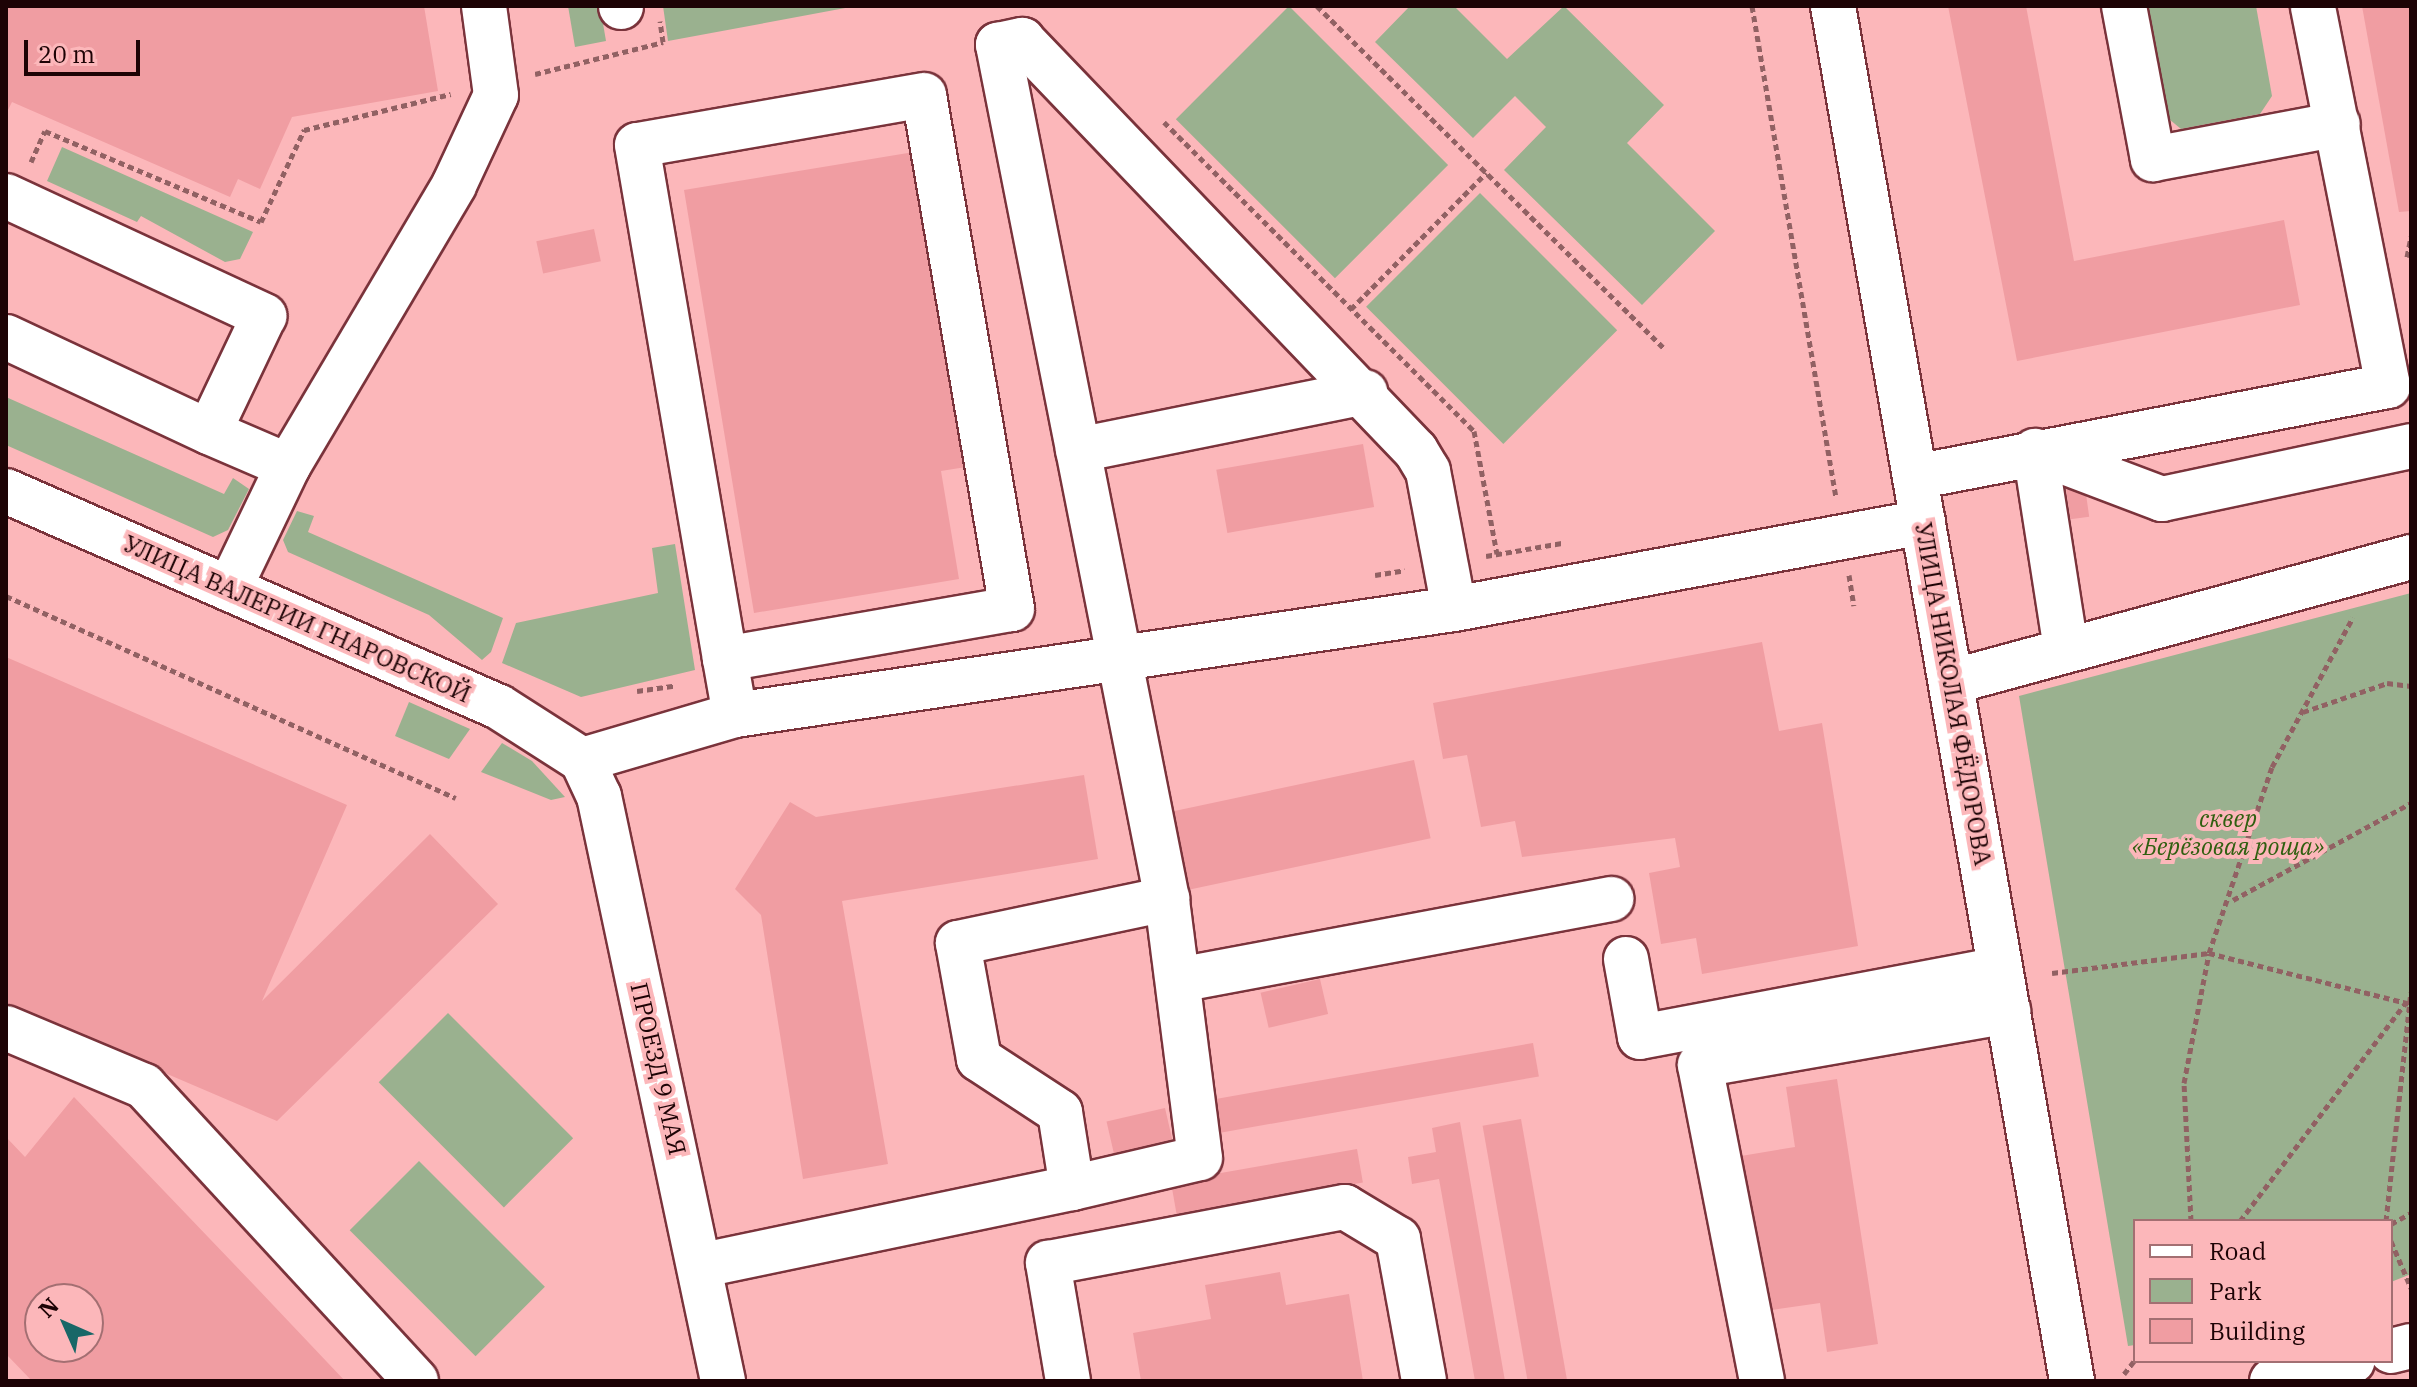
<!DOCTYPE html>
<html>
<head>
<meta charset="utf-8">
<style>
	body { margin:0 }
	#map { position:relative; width:2417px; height:1387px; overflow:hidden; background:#fcb7ba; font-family:"IBM Plex Serif",serif }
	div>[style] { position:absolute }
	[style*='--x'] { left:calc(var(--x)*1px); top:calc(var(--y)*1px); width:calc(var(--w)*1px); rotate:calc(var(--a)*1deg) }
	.green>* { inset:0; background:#9ab18f; transform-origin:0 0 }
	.building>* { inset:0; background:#f09da2; transform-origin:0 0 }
	.path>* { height:5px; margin-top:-2.5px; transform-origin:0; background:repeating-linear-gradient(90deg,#916163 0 6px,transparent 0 10px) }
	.roads { filter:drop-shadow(2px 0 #7a333b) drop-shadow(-2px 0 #7a333b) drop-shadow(0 2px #7a333b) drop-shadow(0 -2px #7a333b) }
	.minor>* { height:44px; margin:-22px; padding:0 22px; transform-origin:22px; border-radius:22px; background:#fff }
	span { translate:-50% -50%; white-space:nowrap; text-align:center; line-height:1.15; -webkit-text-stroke:8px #fcb7ba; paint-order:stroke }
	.street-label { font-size:24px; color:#1d0305 }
	.park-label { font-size:24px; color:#305f10; font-style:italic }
	.frame { position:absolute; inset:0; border:8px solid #1d0305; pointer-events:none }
	.legend { position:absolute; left:2133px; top:1219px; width:260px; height:144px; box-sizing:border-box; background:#fcb7ba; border:2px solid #a36f72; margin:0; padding:10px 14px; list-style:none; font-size:24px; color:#1d0305 }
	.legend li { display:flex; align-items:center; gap:16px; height:40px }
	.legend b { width:40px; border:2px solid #a36f72 }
	.north { position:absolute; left:24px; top:1283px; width:80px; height:80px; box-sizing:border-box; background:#fcb7ba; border:2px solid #a36f72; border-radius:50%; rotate:315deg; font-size:22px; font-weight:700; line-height:32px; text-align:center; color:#1d0305 }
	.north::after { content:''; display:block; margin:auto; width:28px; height:36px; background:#196767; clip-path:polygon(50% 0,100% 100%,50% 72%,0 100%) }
	.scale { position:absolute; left:24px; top:40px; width:116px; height:36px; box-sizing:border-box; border:4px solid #1d0305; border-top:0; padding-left:10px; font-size:24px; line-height:28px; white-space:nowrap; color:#1d0305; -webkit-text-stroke:6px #fcb7ba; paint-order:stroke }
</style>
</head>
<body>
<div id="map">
	<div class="green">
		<div style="clip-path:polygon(568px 6px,600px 6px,606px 41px,575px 47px)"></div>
		<div style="clip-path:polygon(663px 6px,856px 6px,668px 41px)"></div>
		<div style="left:1289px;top:6px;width:225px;height:160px;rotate:45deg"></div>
		<div style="clip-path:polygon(1410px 6px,1454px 6px,1507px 59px,1564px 6px,1664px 105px,1627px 143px,1715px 231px,1642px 305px,1504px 170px,1546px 127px,1515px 96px,1473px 138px,1375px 42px)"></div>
		<div style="clip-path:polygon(2147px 6px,2256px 6px,2272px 96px,2260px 114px,2181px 129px,2163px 114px)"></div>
		<div style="clip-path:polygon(62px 147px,253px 232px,240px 259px,225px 262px,141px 216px,137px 222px,47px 181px)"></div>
		<div style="left:1480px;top:193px;width:194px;height:161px;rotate:45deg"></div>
		<div style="clip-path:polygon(6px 397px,224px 494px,233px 478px,249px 489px,228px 530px,213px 537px,6px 445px)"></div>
		<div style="clip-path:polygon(297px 511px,314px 516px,308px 532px,503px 618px,491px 652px,482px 660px,429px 615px,288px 552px,283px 540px)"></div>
		<div style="clip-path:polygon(675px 544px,695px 670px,581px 697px,502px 663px,516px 623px,658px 593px,652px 548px)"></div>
		<div style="clip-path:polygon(2411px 593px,2411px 1274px,2391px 1282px,2391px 1221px,2135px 1221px,2135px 1345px,2128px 1346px,2019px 696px)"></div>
		<div style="clip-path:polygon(409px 702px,470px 729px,449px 759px,395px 736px)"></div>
		<div style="clip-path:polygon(502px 743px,532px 761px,565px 797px,551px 800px,481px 772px)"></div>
		<div style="left:448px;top:1013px;width:177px;height:98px;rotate:45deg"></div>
		<div style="left:419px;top:1161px;width:178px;height:98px;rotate:45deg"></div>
	</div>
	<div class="building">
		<div style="clip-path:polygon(6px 6px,424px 6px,438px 91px,292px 117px,260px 189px,238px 179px,230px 197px,12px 102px,6px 114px)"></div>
		<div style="clip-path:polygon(1948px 6px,2026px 6px,2074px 261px,2284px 220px,2300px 305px,2017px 361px)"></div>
		<div style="clip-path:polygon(2362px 6px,2411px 6px,2411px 211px,2399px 212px)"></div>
		<div style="clip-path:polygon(914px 152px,966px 467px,941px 471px,959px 579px,754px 613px,684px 190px)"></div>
		<div style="left:594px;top:229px;width:33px;height:59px;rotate:78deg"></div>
		<div style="left:1363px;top:444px;width:64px;height:149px;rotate:80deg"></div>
		<div style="left:2085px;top:487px;width:30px;height:19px;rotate:82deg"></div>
		<div style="clip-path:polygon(1762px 642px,1779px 731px,1822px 723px,1858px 946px,1702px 974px,1696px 938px,1661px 944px,1649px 873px,1680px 867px,1675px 838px,1522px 857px,1515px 821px,1481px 827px,1467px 755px,1443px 759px,1433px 703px)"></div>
		<div style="clip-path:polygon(6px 657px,347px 805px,262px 1001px,430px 834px,498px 904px,277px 1121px,6px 1005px)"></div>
		<div style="left:1414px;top:760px;width:80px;height:246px;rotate:78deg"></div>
		<div style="clip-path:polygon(1084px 775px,1098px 859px,842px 901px,888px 1164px,803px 1179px,761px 915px,735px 889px,790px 802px,816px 817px)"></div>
		<div style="left:1320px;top:979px;width:36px;height:61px;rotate:77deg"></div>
		<div style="left:1533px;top:1043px;width:34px;height:332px;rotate:80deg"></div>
		<div style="clip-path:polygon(1837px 1079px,1878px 1344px,1827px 1352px,1820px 1303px,1765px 1311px,1741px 1156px,1795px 1147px,1786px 1087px)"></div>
		<div style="clip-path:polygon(evenodd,74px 1097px,255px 1286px,345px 1381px,32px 1381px,6px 1354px,6px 1137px,25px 1157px,74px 1097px,40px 1299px,88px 1299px,88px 1347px,40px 1347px,40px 1299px)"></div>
		<div style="left:1165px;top:1108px;width:40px;height:60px;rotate:77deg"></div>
		<div style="left:1521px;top:1119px;width:266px;height:39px;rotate:80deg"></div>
		<div style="clip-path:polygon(1460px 1122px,1505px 1381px,1475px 1381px,1439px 1179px,1412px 1184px,1408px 1157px,1436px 1152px,1432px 1128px)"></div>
		<div style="left:1357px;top:1149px;width:34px;height:189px;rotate:80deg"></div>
		<div style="clip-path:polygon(1280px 1272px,1286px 1305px,1349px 1294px,1363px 1381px,1141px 1381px,1133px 1333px,1211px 1319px,1205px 1285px)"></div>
	</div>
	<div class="path">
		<div style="--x:1317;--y:6;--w:489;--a:44.6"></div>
		<div style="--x:1752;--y:6;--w:499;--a:80.3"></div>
		<div style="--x:535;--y:74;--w:132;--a:-14"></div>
		<div style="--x:663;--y:42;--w:21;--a:-98"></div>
		<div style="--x:1164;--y:122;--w:438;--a:44.9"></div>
		<div style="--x:1474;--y:431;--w:125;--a:79.4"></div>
		<div style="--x:31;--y:162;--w:34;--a:-66"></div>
		<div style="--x:45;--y:131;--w:234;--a:22.8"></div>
		<div style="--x:261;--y:222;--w:102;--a:-64.9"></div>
		<div style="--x:304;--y:130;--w:151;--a:-13.8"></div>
		<div style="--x:2407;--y:257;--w:21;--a:-79"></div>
		<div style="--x:1351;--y:309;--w:192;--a:-45.2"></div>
		<div style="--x:1486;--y:556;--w:77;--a:-9.7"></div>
		<div style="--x:1375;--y:575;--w:30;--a:-9"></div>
		<div style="--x:1849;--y:575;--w:31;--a:81"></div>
		<div style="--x:6;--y:596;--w:493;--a:24.2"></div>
		<div style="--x:637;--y:691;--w:37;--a:-8"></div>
		<div style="--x:2303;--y:712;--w:89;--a:-19"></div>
		<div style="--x:2387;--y:683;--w:24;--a:7"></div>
		<div style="--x:2233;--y:900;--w:203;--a:-28.6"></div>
		<div style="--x:2052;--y:973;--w:158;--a:-7.3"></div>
		<div style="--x:2209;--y:953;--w:208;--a:14.2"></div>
		<div style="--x:2191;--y:1221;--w:138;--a:-92.9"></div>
		<div style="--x:2184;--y:1083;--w:132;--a:-79.1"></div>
		<div style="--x:2209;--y:953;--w:196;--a:-71.3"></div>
		<div style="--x:2272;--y:767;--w:170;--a:-61.6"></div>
		<div style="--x:2240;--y:1221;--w:275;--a:-52.8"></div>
		<div style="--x:2386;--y:1221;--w:230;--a:-83.8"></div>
		<div style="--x:2391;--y:1224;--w:23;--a:-29"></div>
		<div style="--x:2391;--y:1241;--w:51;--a:66.9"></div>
		<div style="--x:2124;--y:1374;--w:18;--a:-52"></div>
	</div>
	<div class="roads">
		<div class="minor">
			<div style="--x:621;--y:6;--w:1;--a:90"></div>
			<div style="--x:1833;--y:6;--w:1396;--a:80.14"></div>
			<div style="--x:2124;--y:6;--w:156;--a:79.3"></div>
			<div style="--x:2153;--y:159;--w:188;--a:-10.7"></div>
			<div style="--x:6;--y:196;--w:285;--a:24.9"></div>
			<div style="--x:264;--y:316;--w:128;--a:115.4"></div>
			<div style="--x:209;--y:432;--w:224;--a:-154.9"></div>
			<div style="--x:209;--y:432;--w:86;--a:23.3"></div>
			<div style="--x:288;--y:466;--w:136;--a:115.6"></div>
			<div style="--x:1078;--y:450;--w:293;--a:-11.4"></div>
			<div style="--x:2035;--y:451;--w:136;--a:20.7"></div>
			<div style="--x:2162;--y:499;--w:255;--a:-12"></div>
			<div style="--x:2035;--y:451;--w:201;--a:81.1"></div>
			<div style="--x:288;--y:466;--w:326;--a:-59.4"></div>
			<div style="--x:454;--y:185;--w:99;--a:-65"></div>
			<div style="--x:496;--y:95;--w:90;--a:-97.7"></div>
			<div style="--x:1915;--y:477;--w:482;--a:-10.9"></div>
			<div style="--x:2388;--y:386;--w:387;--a:-101.2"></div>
			<div style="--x:6;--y:491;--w:538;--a:23.66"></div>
			<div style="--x:499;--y:707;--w:98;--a:32.6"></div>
			<div style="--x:725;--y:659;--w:291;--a:-9.9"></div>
			<div style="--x:1012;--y:609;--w:521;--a:-99.72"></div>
			<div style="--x:924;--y:95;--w:291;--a:170.1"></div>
			<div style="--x:637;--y:145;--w:521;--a:80.28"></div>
			<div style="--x:725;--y:659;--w:57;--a:79.9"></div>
			<div style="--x:1951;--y:682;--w:477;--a:-15.2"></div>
			<div style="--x:582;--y:760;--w:159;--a:-16.4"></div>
			<div style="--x:735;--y:715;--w:727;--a:-8.39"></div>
			<div style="--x:1454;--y:609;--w:477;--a:-10.5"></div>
			<div style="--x:582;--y:760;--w:40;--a:65"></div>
			<div style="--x:599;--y:796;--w:598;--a:78.03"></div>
			<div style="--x:1626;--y:959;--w:79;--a:79.8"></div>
			<div style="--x:1640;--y:1037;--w:366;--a:-10.7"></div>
			<div style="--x:1178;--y:980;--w:441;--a:-10.6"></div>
			<div style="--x:6;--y:1028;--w:150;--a:22.8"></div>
			<div style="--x:144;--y:1086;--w:401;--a:47.3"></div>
			<div style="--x:1072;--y:1188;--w:131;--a:-13.2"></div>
			<div style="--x:1200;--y:1158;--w:261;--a:-97.3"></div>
			<div style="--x:1167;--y:899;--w:871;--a:-101.19"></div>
			<div style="--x:998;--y:45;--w:25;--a:-12"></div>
			<div style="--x:1022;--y:40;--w:569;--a:46.21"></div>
			<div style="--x:1416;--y:451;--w:23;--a:59"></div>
			<div style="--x:1428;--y:471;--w:140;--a:79.3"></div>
			<div style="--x:703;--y:1265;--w:377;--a:-11.8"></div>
			<div style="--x:1072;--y:1188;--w:77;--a:-99"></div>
			<div style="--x:1060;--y:1112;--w:97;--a:-146.8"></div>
			<div style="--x:979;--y:1059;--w:118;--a:-100.3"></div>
			<div style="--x:958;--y:943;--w:214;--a:-11.9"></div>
			<div style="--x:2391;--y:1351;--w:21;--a:-14"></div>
			<div style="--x:1068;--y:1381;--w:120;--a:-99.6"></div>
			<div style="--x:1048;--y:1263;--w:302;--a:-10.7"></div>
			<div style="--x:1345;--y:1207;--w:62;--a:31.1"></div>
			<div style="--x:1398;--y:1239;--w:144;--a:79.6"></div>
			<div style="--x:1762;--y:1381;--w:322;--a:-101.1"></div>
			<div style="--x:1700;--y:1065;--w:313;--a:-9.9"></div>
			<div style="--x:2272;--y:1381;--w:83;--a:-13.9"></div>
		</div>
	</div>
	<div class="street-label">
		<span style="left:297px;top:619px;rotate:24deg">УЛИЦА ВАЛЕРИИ ГНАРОВСКОЙ</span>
		<span style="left:1953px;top:694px;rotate:80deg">УЛИЦА НИКОЛАЯ ФЁДОРОВА</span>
		<span style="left:658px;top:1069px;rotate:77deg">ПРОЕЗД 9 МАЯ</span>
	</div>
	<div class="park-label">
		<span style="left:2228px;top:833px">сквер<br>«Берёзовая роща»</span>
	</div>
	<div class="frame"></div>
	<ul class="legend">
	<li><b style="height:10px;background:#fff"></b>Road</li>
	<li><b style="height:22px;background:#9ab18f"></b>Park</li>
	<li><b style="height:22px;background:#f09da2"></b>Building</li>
	</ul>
	<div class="north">N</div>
	<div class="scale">20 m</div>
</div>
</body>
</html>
